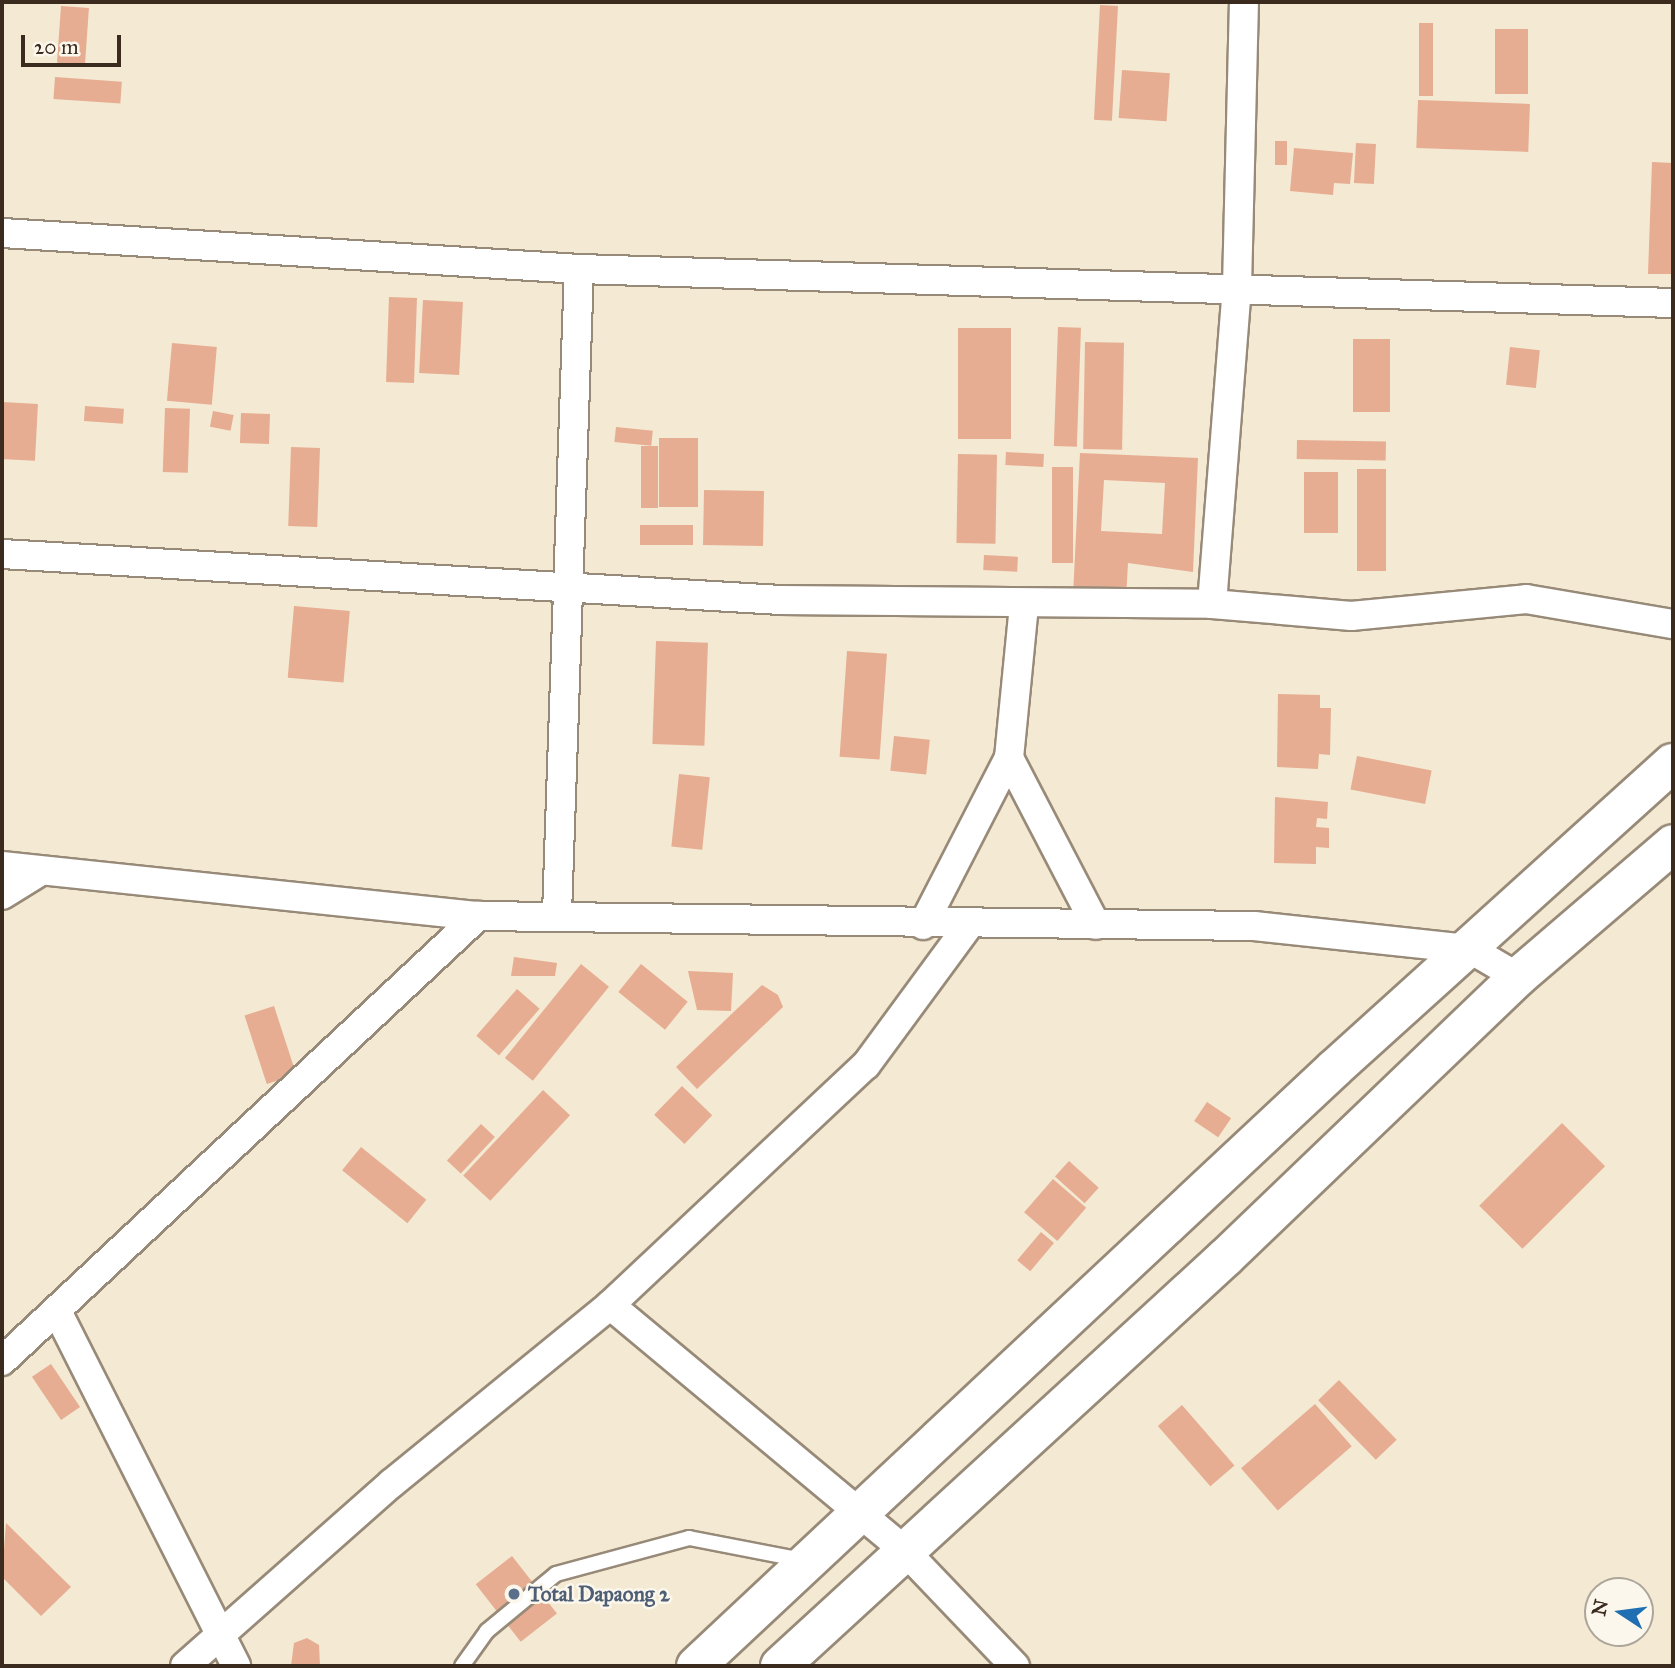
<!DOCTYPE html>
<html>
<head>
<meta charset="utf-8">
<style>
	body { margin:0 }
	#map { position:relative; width:1675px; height:1668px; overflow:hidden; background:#f4e9d2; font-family:"IM FELL Great Primer",serif }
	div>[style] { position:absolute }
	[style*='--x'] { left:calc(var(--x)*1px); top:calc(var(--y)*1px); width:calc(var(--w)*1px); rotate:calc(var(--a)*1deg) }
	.building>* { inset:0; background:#e6ad92; transform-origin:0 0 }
	.roads { filter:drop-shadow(2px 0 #988a78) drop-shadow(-2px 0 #988a78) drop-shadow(0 2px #988a78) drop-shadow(0 -2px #988a78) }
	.lane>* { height:14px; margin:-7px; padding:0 7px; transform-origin:7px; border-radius:7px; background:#fff }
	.street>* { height:28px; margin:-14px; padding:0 14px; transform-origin:14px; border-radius:14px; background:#fff }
	.highway>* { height:38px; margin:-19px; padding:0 19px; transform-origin:19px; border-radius:19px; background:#fff }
	.dots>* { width:19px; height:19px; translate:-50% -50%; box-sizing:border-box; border:4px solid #fbf7ec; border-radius:50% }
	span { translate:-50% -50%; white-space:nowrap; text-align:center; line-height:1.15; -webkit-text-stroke:5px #fbf7ec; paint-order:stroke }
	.service-label { font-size:21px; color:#4e5e75; font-weight:700 }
	.left { translate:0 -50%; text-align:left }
	.frame { position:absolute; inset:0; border:4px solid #3b2a1e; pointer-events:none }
	.north { position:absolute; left:1584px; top:1577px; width:70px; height:70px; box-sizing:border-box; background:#fbf7ec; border:2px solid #aea59a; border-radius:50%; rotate:283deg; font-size:19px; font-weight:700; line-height:28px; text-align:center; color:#3b2a1e }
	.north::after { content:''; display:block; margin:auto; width:24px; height:32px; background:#1f6fb2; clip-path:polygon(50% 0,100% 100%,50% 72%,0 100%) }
	.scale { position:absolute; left:21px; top:35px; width:100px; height:32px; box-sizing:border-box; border:4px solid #3b2a1e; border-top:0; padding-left:9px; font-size:21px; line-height:24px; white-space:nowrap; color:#3b2a1e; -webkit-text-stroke:5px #fbf7ec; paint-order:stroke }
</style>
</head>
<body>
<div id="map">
	<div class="building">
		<div style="left:1100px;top:5px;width:18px;height:115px;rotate:3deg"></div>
		<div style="left:61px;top:6px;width:28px;height:57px;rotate:4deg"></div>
		<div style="left:1419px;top:23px;width:14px;height:73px"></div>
		<div style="left:1495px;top:29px;width:33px;height:65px"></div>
		<div style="left:1122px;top:70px;width:48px;height:48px;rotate:4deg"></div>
		<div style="left:55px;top:77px;width:67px;height:22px;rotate:4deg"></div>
		<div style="left:1418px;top:100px;width:112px;height:48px;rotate:2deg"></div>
		<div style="left:1275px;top:141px;width:12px;height:24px"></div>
		<div style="left:1356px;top:143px;width:20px;height:40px;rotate:3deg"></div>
		<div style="clip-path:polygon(1294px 148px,1353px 153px,1350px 184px,1334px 183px,1333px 195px,1290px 191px)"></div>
		<div style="clip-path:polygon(1652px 162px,1673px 163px,1673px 274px,1648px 274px)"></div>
		<div style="left:389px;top:297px;width:28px;height:85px;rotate:2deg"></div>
		<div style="left:423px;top:300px;width:40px;height:73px;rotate:3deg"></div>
		<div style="left:1058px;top:327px;width:23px;height:119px;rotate:2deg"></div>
		<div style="left:958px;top:328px;width:53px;height:111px"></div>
		<div style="left:1353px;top:339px;width:37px;height:73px"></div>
		<div style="left:1085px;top:342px;width:39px;height:107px;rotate:1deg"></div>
		<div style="left:172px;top:343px;width:45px;height:58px;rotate:5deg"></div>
		<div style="left:1510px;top:347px;width:30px;height:38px;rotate:6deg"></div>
		<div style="left:2px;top:402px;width:36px;height:57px;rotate:3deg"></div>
		<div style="left:85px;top:406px;width:39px;height:15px;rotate:4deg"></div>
		<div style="left:165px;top:408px;width:25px;height:64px;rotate:2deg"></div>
		<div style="left:213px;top:411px;width:21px;height:16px;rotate:11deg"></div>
		<div style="left:241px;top:413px;width:29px;height:30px;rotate:2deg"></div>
		<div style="left:616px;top:427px;width:37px;height:15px;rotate:6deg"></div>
		<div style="left:659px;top:438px;width:39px;height:69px"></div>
		<div style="left:1297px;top:440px;width:89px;height:19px;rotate:1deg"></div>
		<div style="left:641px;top:446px;width:17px;height:62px"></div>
		<div style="left:291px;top:447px;width:29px;height:79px;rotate:2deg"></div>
		<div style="left:1006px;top:452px;width:38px;height:13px;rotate:3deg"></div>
		<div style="clip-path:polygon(evenodd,1080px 453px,1198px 458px,1193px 572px,1128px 563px,1126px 598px,1073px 596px,1080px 453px,1104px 480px,1165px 483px,1162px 534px,1101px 531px,1104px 480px)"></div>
		<div style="left:958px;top:454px;width:39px;height:89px;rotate:1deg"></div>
		<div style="left:1052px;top:467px;width:21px;height:96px"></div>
		<div style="left:1357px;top:469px;width:29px;height:102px"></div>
		<div style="left:1338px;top:472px;width:61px;height:34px;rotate:90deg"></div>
		<div style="left:704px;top:490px;width:60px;height:55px;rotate:1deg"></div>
		<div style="left:640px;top:525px;width:53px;height:20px"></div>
		<div style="left:984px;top:555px;width:34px;height:15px;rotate:3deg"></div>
		<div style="left:294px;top:606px;width:56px;height:72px;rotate:5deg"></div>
		<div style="left:656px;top:641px;width:52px;height:103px;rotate:2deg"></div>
		<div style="left:847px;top:651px;width:40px;height:106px;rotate:4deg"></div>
		<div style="clip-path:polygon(1278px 694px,1320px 695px,1320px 708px,1331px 708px,1330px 755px,1319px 754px,1318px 769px,1277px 767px)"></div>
		<div style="left:894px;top:736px;width:36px;height:35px;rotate:6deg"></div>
		<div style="left:1357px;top:756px;width:76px;height:34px;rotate:11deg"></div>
		<div style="left:679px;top:774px;width:31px;height:73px;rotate:6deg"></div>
		<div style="clip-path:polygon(1275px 797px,1328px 802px,1327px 819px,1317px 818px,1316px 827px,1329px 828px,1329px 848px,1316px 847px,1316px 864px,1274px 863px)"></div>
		<div style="clip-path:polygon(514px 957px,557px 963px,555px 976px,511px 976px)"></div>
		<div style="left:581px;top:964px;width:36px;height:121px;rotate:39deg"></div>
		<div style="left:641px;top:964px;width:60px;height:36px;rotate:39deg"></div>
		<div style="clip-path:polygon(688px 971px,733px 973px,731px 1011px,697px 1010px)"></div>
		<div style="clip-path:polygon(762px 985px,778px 995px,783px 1007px,697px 1089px,676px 1067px)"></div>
		<div style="left:517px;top:989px;width:30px;height:62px;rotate:41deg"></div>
		<div style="left:274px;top:1006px;width:72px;height:31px;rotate:72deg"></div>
		<div style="left:682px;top:1086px;width:42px;height:40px;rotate:44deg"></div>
		<div style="left:543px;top:1090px;width:37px;height:117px;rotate:43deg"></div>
		<div style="left:1207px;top:1102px;width:29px;height:23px;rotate:34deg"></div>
		<div style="left:1562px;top:1123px;width:61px;height:117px;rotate:45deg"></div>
		<div style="left:481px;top:1124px;width:19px;height:50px;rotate:43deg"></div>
		<div style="left:361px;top:1147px;width:84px;height:30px;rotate:39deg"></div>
		<div style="left:1069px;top:1161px;width:40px;height:21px;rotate:42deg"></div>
		<div style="left:1053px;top:1179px;width:44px;height:44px;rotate:41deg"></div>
		<div style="left:1041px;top:1232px;width:17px;height:37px;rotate:40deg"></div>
		<div style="left:51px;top:1364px;width:52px;height:23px;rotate:56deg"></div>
		<div style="left:1339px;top:1380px;width:83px;height:29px;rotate:46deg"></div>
		<div style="left:1315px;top:1404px;width:56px;height:98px;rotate:49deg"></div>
		<div style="left:1182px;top:1405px;width:80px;height:32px;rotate:49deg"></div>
		<div style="clip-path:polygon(6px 1523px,71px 1587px,41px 1616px,2px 1577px)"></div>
		<div style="left:512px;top:1556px;width:73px;height:46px;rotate:52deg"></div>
		<div style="clip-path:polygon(307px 1638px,319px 1645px,320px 1666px,291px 1666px,294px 1643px)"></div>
	</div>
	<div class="roads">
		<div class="lane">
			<div style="--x:462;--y:1666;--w:43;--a:-54.5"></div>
			<div style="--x:487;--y:1631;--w:89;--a:-39.6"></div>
			<div style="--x:556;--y:1574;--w:138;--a:-15.1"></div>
			<div style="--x:689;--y:1538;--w:115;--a:11"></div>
		</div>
		<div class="street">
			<div style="--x:2;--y:233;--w:578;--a:3.57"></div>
			<div style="--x:579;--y:269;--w:1095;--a:1.78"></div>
			<div style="--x:2;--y:554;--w:779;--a:3.38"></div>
			<div style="--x:780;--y:600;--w:432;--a:0.5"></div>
			<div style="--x:1212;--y:604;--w:140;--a:4.9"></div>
			<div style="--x:1351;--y:616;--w:176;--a:-5.5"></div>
			<div style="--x:1526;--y:599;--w:149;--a:9.7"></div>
			<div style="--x:1212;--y:604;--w:318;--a:-85.5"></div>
			<div style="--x:1237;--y:287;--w:285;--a:-88.6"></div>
			<div style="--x:1009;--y:758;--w:188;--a:62.5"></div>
			<div style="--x:2;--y:866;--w:479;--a:6"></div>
			<div style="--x:478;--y:916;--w:776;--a:0.74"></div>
			<div style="--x:1254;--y:926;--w:217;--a:6.1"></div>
			<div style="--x:1470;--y:949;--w:56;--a:30.3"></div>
			<div style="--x:2;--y:895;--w:46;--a:-31.6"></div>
			<div style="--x:557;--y:914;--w:645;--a:-88.05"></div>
			<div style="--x:923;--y:925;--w:188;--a:-62.8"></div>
			<div style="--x:1009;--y:758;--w:153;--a:-84.4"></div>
			<div style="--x:610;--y:1305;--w:384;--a:39.8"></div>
			<div style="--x:905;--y:1551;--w:159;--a:46.3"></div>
			<div style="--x:58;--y:1313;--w:395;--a:63.2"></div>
			<div style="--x:2;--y:1361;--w:652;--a:-43.07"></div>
			<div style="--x:185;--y:1666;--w:276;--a:-41.5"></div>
			<div style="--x:392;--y:1483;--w:281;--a:-39.2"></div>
			<div style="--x:610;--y:1305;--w:351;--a:-43.2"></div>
			<div style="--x:866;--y:1065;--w:172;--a:-53.7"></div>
		</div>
		<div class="highway">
			<div style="--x:696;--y:1666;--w:875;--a:-43.1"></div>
			<div style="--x:1335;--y:1068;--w:455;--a:-42.1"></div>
			<div style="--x:780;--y:1666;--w:605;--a:-42.52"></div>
			<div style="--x:1226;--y:1257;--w:405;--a:-43.8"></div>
			<div style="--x:1518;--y:977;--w:204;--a:-40.6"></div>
		</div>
	</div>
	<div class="dots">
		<div style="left:514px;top:1594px;background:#5c6f8a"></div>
	</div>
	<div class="service-label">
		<span class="left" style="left:528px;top:1594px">Total Dapaong 2</span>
	</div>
	<div class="frame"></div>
	<div class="north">N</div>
	<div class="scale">20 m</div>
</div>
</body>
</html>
